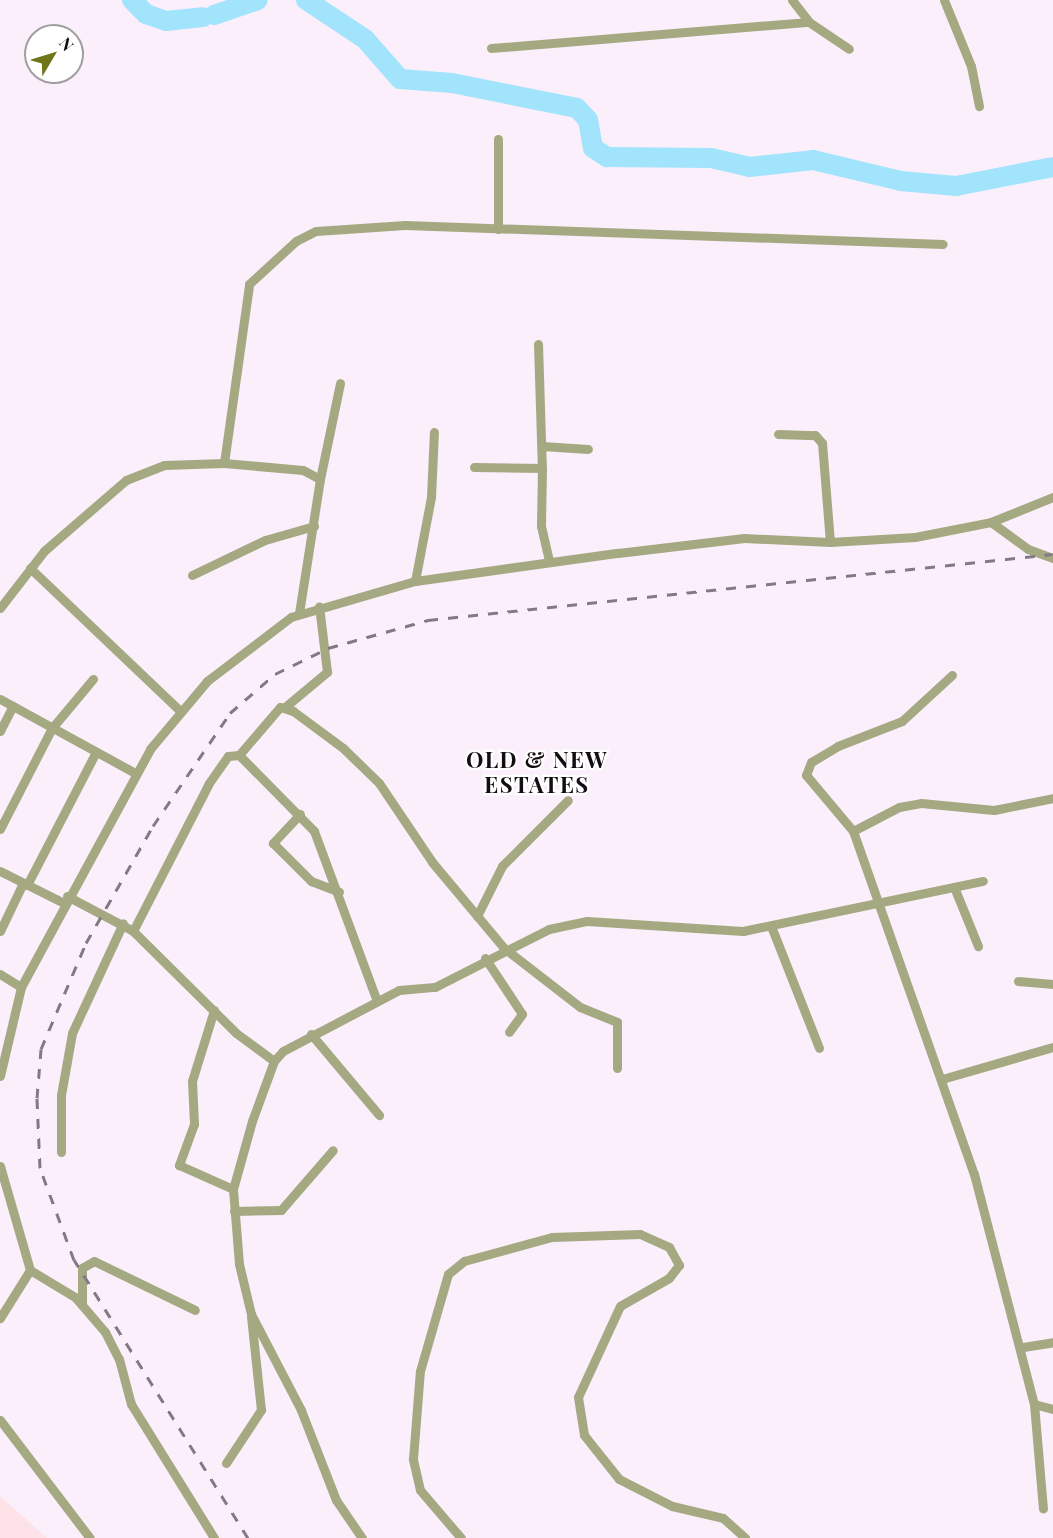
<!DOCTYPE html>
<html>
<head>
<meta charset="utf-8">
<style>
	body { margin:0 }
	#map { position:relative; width:1053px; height:1538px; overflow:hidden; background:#fbeffc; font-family:"Playfair Display",serif }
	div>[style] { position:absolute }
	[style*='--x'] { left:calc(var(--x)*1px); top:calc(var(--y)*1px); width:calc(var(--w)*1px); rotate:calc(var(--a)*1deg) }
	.commercial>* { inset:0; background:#fde2e8 }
	.river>* { height:20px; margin:-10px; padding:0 10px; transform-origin:10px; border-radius:10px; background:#a1e4fc }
	.street>* { height:9px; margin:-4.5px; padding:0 4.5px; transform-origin:4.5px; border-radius:4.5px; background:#a5a981 }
	.rail>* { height:3px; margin-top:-1.5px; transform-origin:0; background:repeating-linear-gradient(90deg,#827a82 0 10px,transparent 0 20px) }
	span { translate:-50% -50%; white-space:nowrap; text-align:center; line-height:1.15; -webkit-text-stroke:4.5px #fff; paint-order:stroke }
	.district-label { font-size:22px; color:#110d11; font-weight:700; letter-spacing:1.5px }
	.north { position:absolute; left:24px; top:24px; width:60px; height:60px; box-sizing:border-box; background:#fff; border:2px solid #a09ea0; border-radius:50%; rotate:52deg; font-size:16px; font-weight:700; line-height:24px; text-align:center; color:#110d11 }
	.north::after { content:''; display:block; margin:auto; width:21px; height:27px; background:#70751c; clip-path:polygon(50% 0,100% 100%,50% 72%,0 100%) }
</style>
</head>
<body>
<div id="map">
	<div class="commercial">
		<div style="clip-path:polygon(0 1496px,47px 1538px,0 1538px)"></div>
	</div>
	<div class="river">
		<div style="--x:132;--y:0;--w:20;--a:45"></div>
		<div style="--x:146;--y:14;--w:21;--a:19"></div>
		<div style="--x:166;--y:21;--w:37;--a:-6"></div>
		<div style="--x:306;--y:0;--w:71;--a:33.5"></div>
		<div style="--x:365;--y:39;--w:53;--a:48.8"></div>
		<div style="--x:400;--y:79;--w:52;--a:4.4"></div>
		<div style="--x:452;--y:83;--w:127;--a:11.3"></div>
		<div style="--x:577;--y:108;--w:16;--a:47"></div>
		<div style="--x:588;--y:120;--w:28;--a:80"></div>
		<div style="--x:593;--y:148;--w:17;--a:33"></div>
		<div style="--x:607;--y:157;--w:104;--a:0.6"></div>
		<div style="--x:711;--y:158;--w:39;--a:13"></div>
		<div style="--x:749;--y:167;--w:64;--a:-6.2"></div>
		<div style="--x:813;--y:160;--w:90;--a:13.4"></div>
		<div style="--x:901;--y:181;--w:55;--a:5.2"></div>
		<div style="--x:956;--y:186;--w:99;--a:-11.1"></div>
		<div style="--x:214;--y:15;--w:46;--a:-18.8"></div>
	</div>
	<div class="street">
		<div style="--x:792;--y:0;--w:28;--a:52"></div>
		<div style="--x:809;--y:22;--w:48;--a:34"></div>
		<div style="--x:944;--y:0;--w:71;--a:67.8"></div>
		<div style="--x:971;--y:66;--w:41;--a:78.7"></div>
		<div style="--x:491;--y:48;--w:319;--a:-4.7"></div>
		<div style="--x:498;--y:229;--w:90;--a:-90"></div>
		<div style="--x:538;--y:344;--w:124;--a:88.2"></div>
		<div style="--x:778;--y:434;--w:37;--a:2"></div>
		<div style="--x:815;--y:435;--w:11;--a:49"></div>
		<div style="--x:822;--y:443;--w:99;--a:85.4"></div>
		<div style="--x:542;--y:446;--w:46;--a:3.7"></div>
		<div style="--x:224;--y:463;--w:181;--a:-82"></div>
		<div style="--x:249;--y:284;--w:64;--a:-42.5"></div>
		<div style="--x:296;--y:241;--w:22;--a:-27"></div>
		<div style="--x:316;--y:231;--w:89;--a:-3.9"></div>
		<div style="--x:405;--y:225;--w:538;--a:2.02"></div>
		<div style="--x:474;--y:467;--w:68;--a:0.8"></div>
		<div style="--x:542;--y:468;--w:58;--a:91"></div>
		<div style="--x:541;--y:526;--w:37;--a:77"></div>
		<div style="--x:320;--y:479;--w:98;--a:-78.2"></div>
		<div style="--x:991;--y:522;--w:46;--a:36.1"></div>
		<div style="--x:1028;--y:549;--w:27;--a:20"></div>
		<div style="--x:30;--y:568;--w:206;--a:43.6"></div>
		<div style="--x:192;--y:575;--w:81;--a:-25.6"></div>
		<div style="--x:265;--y:540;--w:51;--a:-15.9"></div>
		<div style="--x:415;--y:581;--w:86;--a:-79.2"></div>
		<div style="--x:431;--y:497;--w:65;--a:-87.4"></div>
		<div style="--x:0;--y:608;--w:72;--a:-52.3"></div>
		<div style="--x:44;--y:551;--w:108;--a:-40.9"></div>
		<div style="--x:126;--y:480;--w:41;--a:-21.5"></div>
		<div style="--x:164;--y:465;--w:60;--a:-1.9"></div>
		<div style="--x:224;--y:463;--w:79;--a:5.1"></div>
		<div style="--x:303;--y:470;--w:19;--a:28"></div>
		<div style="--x:320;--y:479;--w:136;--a:98.9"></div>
		<div style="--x:952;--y:675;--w:68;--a:137.4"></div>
		<div style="--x:902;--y:721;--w:69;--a:158.7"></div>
		<div style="--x:838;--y:746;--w:31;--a:149"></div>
		<div style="--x:811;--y:762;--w:14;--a:111"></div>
		<div style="--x:806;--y:775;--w:73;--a:50"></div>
		<div style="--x:853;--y:831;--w:364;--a:70.6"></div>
		<div style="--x:974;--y:1174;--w:238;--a:75.4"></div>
		<div style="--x:1034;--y:1404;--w:20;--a:15"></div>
		<div style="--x:0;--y:699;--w:154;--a:28.7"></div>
		<div style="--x:285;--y:707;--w:55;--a:-39.8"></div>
		<div style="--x:327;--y:672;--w:66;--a:-96.9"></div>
		<div style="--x:0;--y:731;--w:28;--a:-63"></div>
		<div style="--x:239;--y:755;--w:63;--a:-49.5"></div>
		<div style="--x:280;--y:707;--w:14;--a:17"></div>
		<div style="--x:293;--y:711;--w:62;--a:36.5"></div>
		<div style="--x:343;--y:748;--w:50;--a:44.2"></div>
		<div style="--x:379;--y:783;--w:95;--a:56.1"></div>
		<div style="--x:432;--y:862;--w:112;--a:50.1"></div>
		<div style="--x:504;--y:948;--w:96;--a:37.8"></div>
		<div style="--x:580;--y:1007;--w:40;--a:22"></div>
		<div style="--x:617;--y:1022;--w:46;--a:90"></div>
		<div style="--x:300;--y:814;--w:40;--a:133"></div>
		<div style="--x:273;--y:843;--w:54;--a:45"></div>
		<div style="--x:311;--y:881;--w:30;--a:21"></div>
		<div style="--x:0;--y:829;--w:114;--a:-62.8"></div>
		<div style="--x:52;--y:728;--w:64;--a:-50.1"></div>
		<div style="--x:853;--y:831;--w:52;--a:-27.6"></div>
		<div style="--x:899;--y:807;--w:22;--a:-10"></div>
		<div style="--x:921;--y:803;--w:73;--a:5.5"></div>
		<div style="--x:994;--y:810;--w:60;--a:-11.5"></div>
		<div style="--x:0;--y:871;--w:72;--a:26.6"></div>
		<div style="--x:27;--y:885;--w:150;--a:-62.6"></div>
		<div style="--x:954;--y:887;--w:64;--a:67.9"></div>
		<div style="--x:67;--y:896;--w:75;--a:27.9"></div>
		<div style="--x:133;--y:931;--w:145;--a:44.7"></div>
		<div style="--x:236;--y:1033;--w:47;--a:36.4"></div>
		<div style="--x:477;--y:916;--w:56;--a:-63.4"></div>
		<div style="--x:502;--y:866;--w:93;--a:-45"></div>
		<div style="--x:771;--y:926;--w:131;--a:68.5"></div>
		<div style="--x:0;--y:931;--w:53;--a:-64.4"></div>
		<div style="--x:133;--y:931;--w:166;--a:-62.8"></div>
		<div style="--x:209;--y:783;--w:33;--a:-55"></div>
		<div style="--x:228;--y:756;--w:11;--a:-5"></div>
		<div style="--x:239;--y:755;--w:107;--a:45.4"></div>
		<div style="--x:314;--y:831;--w:181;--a:69.7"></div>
		<div style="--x:485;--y:958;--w:67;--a:56.5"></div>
		<div style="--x:522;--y:1014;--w:22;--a:126"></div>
		<div style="--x:0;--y:974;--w:25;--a:32"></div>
		<div style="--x:1018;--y:981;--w:35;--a:5"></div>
		<div style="--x:214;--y:1010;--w:74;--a:107.2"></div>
		<div style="--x:192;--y:1081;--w:43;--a:87.3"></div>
		<div style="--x:194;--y:1124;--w:44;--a:110.1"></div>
		<div style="--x:179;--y:1165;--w:59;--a:24"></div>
		<div style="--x:311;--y:1034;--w:106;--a:50"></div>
		<div style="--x:0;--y:1076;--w:91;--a:-76.7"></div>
		<div style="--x:21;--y:987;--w:271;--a:-61.5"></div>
		<div style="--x:150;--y:749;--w:89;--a:-50"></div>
		<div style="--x:207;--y:681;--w:106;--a:-37.3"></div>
		<div style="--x:291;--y:617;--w:129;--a:-16.2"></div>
		<div style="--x:415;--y:581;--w:205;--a:-7.9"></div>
		<div style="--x:618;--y:553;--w:127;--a:-6.8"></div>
		<div style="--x:744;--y:538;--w:86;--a:2.7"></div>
		<div style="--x:830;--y:542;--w:85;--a:-3.4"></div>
		<div style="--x:915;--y:537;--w:77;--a:-11.2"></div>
		<div style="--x:991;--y:522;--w:67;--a:-22"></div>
		<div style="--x:942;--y:1079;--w:116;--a:-16.1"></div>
		<div style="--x:61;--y:1152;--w:57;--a:-90"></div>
		<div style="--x:61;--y:1095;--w:63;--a:-79.9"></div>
		<div style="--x:72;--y:1033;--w:121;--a:-65.1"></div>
		<div style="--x:0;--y:1166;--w:108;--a:73.9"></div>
		<div style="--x:30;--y:1270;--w:57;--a:122"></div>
		<div style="--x:234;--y:1211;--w:47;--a:-1.2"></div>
		<div style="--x:281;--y:1210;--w:79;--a:-49.1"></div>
		<div style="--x:30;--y:1270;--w:52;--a:31"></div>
		<div style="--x:75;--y:1297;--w:46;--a:49.4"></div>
		<div style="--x:105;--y:1332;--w:30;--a:63"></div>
		<div style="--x:119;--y:1359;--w:47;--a:75.1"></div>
		<div style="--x:131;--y:1404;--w:158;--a:58.2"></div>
		<div style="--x:82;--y:1303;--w:35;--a:-90"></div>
		<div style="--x:82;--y:1268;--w:14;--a:-30"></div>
		<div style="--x:94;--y:1261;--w:112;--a:25.9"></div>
		<div style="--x:1023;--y:1347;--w:30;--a:-9"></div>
		<div style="--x:1034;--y:1404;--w:105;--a:85.1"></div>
		<div style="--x:0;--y:1420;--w:148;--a:52.7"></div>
		<div style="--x:226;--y:1463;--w:64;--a:-56.6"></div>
		<div style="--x:261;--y:1410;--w:94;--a:-96.1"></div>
		<div style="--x:362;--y:1538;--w:46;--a:-124.4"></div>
		<div style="--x:336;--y:1500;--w:97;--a:-111.3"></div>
		<div style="--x:301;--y:1410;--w:108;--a:-117.5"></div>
		<div style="--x:251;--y:1314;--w:51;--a:-103.5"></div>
		<div style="--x:239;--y:1264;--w:75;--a:-94.6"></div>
		<div style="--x:233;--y:1189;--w:71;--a:-74.4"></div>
		<div style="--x:252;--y:1121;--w:64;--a:-69.9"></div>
		<div style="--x:274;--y:1061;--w:13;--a:-48"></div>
		<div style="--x:283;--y:1051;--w:131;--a:-27.7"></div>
		<div style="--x:399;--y:990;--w:36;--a:-5"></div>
		<div style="--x:435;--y:987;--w:128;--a:-27"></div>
		<div style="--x:549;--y:929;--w:39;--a:-12"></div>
		<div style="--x:587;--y:921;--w:156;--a:3.7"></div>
		<div style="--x:743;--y:931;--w:245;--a:-11.8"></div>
		<div style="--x:461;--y:1538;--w:63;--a:-130.5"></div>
		<div style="--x:420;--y:1490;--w:32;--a:-103"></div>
		<div style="--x:413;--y:1459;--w:88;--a:-85.5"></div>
		<div style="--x:420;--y:1371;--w:101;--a:-73.9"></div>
		<div style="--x:448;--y:1274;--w:21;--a:-39"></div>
		<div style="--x:464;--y:1261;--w:91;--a:-15.3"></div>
		<div style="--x:552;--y:1237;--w:88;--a:-2"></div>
		<div style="--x:640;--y:1234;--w:32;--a:24"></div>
		<div style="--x:669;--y:1247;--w:21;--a:61"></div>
		<div style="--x:679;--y:1265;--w:16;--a:128"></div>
		<div style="--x:669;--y:1278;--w:56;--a:150.3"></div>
		<div style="--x:620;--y:1306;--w:100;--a:114.8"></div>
		<div style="--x:578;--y:1397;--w:38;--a:81"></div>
		<div style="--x:584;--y:1435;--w:56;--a:51.5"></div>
		<div style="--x:619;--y:1479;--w:59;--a:27"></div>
		<div style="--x:672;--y:1506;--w:52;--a:13.2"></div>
		<div style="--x:723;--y:1518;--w:30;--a:42"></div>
	</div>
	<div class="rail">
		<div style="--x:248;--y:1538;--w:328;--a:-122"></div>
		<div style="--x:74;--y:1260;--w:98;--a:-110.3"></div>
		<div style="--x:40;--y:1168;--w:70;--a:-92.5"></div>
		<div style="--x:37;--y:1098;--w:49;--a:-85.3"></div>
		<div style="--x:41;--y:1049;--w:115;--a:-67"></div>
		<div style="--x:86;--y:943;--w:135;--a:-60.2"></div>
		<div style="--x:153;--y:826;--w:137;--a:-55.7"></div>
		<div style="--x:230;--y:713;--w:60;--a:-40.9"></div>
		<div style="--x:275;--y:674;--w:59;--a:-26.1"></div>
		<div style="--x:328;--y:648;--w:104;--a:-15.6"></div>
		<div style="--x:428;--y:620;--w:628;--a:-6.03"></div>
	</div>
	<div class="district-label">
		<span style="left:537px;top:772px">OLD &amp; NEW<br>ESTATES</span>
	</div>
	<div class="north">N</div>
</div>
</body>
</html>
